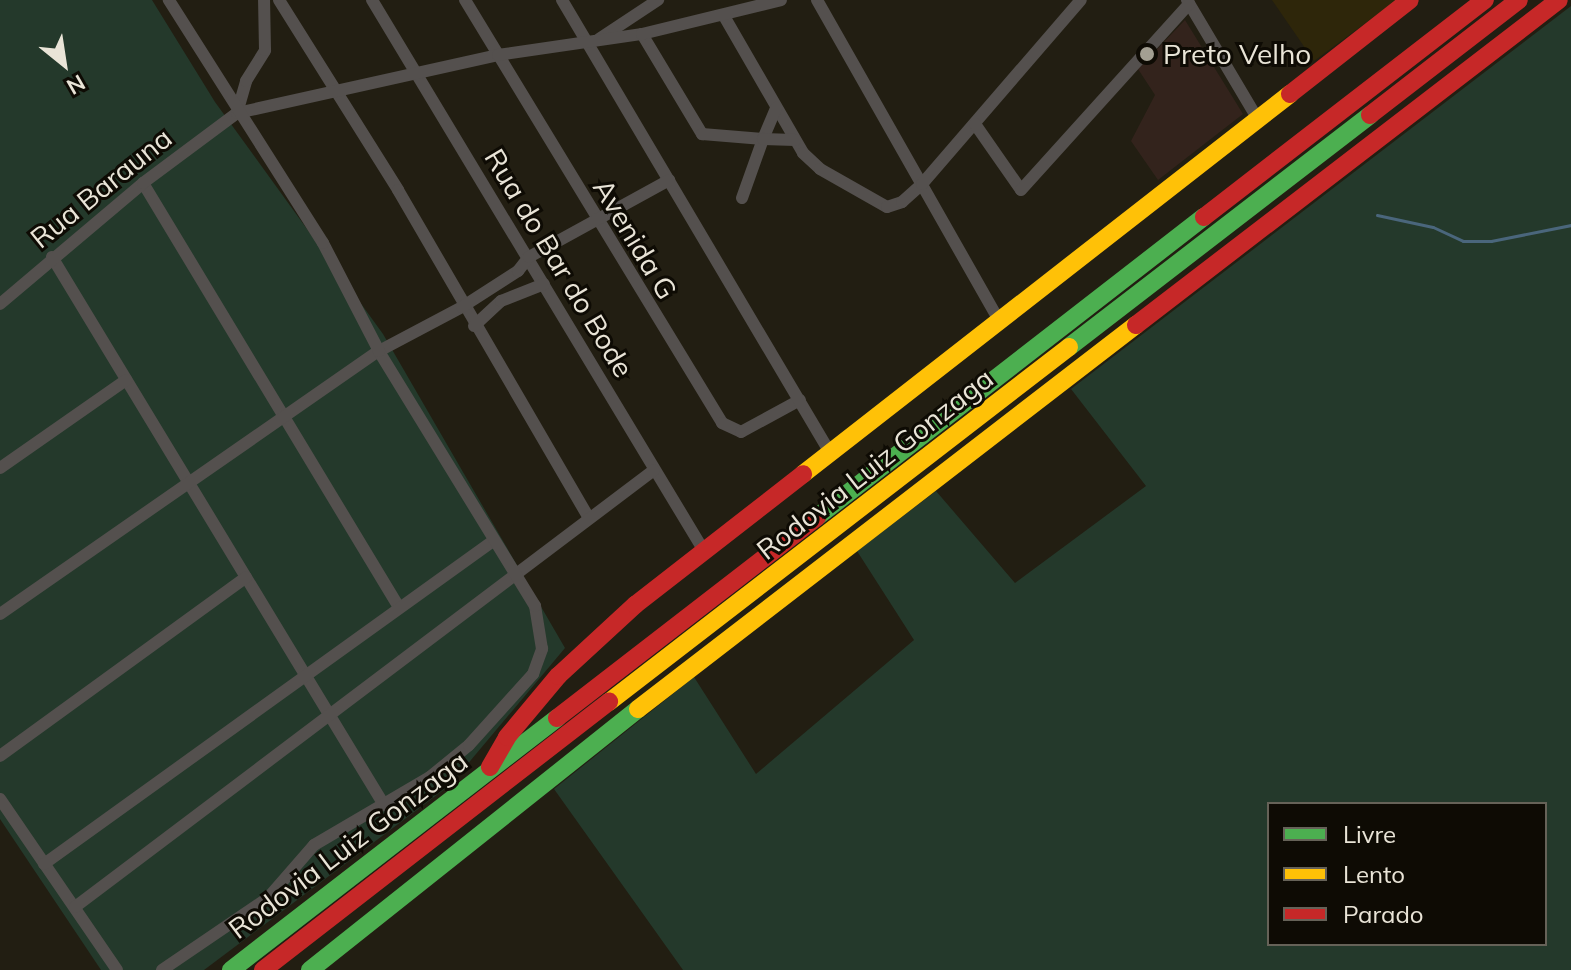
<!DOCTYPE html>
<html>
<head>
<meta charset="utf-8">
<style>
	body { margin:0 }
	#map { position:relative; width:1571px; height:970px; overflow:hidden; background:#221e12; font-family:Mulish,sans-serif }
	div>[style] { position:absolute }
	[style*='--x'] { left:calc(var(--x)*1px); top:calc(var(--y)*1px); width:calc(var(--w)*1px); rotate:calc(var(--a)*1deg) }
	.commercial>* { inset:0; background:#33231c }
	.built>* { inset:0; background:#2e260a }
	.green>* { inset:0; background:#24392b }
	.stream>* { height:3px; margin:-1.5px; padding:0 1.5px; transform-origin:1.5px; border-radius:1.5px; background:#4a667c }
	.street>* { height:12px; margin:-6px; padding:0 6px; transform-origin:6px; border-radius:6px; background:#54504e }
	.fast>* { height:18px; margin:-9px; padding:0 9px; transform-origin:9px; border-radius:9px; background:#4caf50 }
	.slow>* { height:18px; margin:-9px; padding:0 9px; transform-origin:9px; border-radius:9px; background:#ffc107 }
	.jam>* { height:18px; margin:-9px; padding:0 9px; transform-origin:9px; border-radius:9px; background:#c62828 }
	.dots>* { width:22px; height:22px; translate:-50% -50%; box-sizing:border-box; border:4px solid #0e0b04; border-radius:50% }
	span { translate:-50% -50%; white-space:nowrap; text-align:center; line-height:1.15; -webkit-text-stroke:6px #0e0b04; paint-order:stroke }
	.poi-label { font-size:28px; color:#e9e4d7 }
	.left { translate:0 -50%; text-align:left }
	.street-label { font-size:28px; color:#e9e4d7 }
	.legend { position:absolute; left:1267px; top:802px; width:280px; height:144px; box-sizing:border-box; background:#0e0b04; border:2px solid #666258; margin:0; padding:10px 14px; list-style:none; font-size:24px; color:#e9e4d7 }
	.legend li { display:flex; align-items:center; gap:16px; height:40px }
	.legend b { width:40px; border:2px solid #666258 }
	.north { position:absolute; left:24px; top:24px; width:80px; height:80px; -webkit-text-stroke:6px #0e0b04; paint-order:stroke; rotate:150deg; font-size:22px; font-weight:700; line-height:32px; text-align:center; color:#e9e4d7 }
	.north::after { content:''; display:block; margin:auto; width:28px; height:36px; background:#e9e4d7; clip-path:polygon(50% 0,100% 100%,50% 72%,0 100%) }
</style>
</head>
<body>
<div id="map">
	<div class="commercial">
		<div style="clip-path:polygon(1185px 20px,1243px 114px,1158px 180px,1131px 141px,1155px 95px,1138px 69px)"></div>
	</div>
	<div class="built">
		<div style="clip-path:polygon(1272px 0,1397px 0,1314px 61px)"></div>
	</div>
	<div class="green">
		<div style="clip-path:polygon(0 0,152px 0,215px 102px,383px 334px,565px 648px,450px 785px,204px 970px,101px 970px,0 819px)"></div>
		<div style="clip-path:polygon(evenodd,1571px 6px,1571px 970px,683px 970px,554px 789px,694px 677px,756px 774px,914px 640px,857px 551px,936px 491px,1015px 583px,1146px 486px,1071px 389px,1571px 6px,1269px 804px,1545px 804px,1545px 944px,1269px 944px,1269px 804px)"></div>
	</div>
	<div class="stream">
		<div style="--x:1377;--y:215;--w:57;--a:12.1"></div>
		<div style="--x:1433;--y:227;--w:33;--a:25"></div>
		<div style="--x:1463;--y:241;--w:28;--a:0"></div>
		<div style="--x:1491;--y:241;--w:82;--a:-11.3"></div>
	</div>
	<div class="street">
		<div style="--x:279;--y:0;--w:224;--a:57.9"></div>
		<div style="--x:398;--y:190;--w:378;--a:59.8"></div>
		<div style="--x:372;--y:0;--w:643;--a:58.93"></div>
		<div style="--x:465;--y:0;--w:495;--a:58.7"></div>
		<div style="--x:722;--y:423;--w:21;--a:25"></div>
		<div style="--x:741;--y:432;--w:67;--a:-28.5"></div>
		<div style="--x:562;--y:0;--w:524;--a:59.37"></div>
		<div style="--x:817;--y:0;--w:367;--a:60.4"></div>
		<div style="--x:1187;--y:0;--w:137;--a:59.3"></div>
		<div style="--x:724;--y:16;--w:158;--a:60"></div>
		<div style="--x:803;--y:153;--w:23;--a:43"></div>
		<div style="--x:820;--y:169;--w:77;--a:29.6"></div>
		<div style="--x:887;--y:207;--w:16;--a:-18"></div>
		<div style="--x:902;--y:202;--w:27;--a:-42"></div>
		<div style="--x:922;--y:184;--w:243;--a:-49.2"></div>
		<div style="--x:642;--y:34;--w:117;--a:59"></div>
		<div style="--x:702;--y:134;--w:61;--a:4.7"></div>
		<div style="--x:763;--y:139;--w:34;--a:-67"></div>
		<div style="--x:599;--y:39;--w:71;--a:-33.5"></div>
		<div style="--x:237;--y:113;--w:33;--a:-74"></div>
		<div style="--x:246;--y:81;--w:36;--a:-58"></div>
		<div style="--x:265;--y:50;--w:50;--a:-91.1"></div>
		<div style="--x:975;--y:124;--w:80;--a:55.1"></div>
		<div style="--x:1021;--y:190;--w:251;--a:-47.9"></div>
		<div style="--x:143;--y:183;--w:496;--a:58.9"></div>
		<div style="--x:742;--y:198;--w:63;--a:-70.4"></div>
		<div style="--x:763;--y:139;--w:32;--a:2"></div>
		<div style="--x:52;--y:257;--w:641;--a:58.79"></div>
		<div style="--x:0;--y:304;--w:187;--a:-40.2"></div>
		<div style="--x:143;--y:183;--w:117;--a:-36.7"></div>
		<div style="--x:237;--y:113;--w:267;--a:-12.5"></div>
		<div style="--x:498;--y:55;--w:146;--a:-8.3"></div>
		<div style="--x:642;--y:34;--w:143;--a:-13.7"></div>
		<div style="--x:474;--y:326;--w:37;--a:-43"></div>
		<div style="--x:501;--y:301;--w:46;--a:-21.6"></div>
		<div style="--x:0;--y:468;--w:154;--a:-34.9"></div>
		<div style="--x:0;--y:614;--w:461;--a:-34.8"></div>
		<div style="--x:379;--y:351;--w:94;--a:-27.9"></div>
		<div style="--x:462;--y:307;--w:67;--a:-32.7"></div>
		<div style="--x:518;--y:271;--w:18;--a:-52"></div>
		<div style="--x:529;--y:257;--w:160;--a:-28.8"></div>
		<div style="--x:0;--y:756;--w:304;--a:-36"></div>
		<div style="--x:0;--y:799;--w:207;--a:55.6"></div>
		<div style="--x:44;--y:864;--w:553;--a:-35.73"></div>
		<div style="--x:75;--y:907;--w:725;--a:-37.04"></div>
		<div style="--x:162;--y:970;--w:128;--a:-34.2"></div>
		<div style="--x:268;--y:898;--w:70;--a:-49"></div>
		<div style="--x:314;--y:845;--w:134;--a:-30.4"></div>
		<div style="--x:430;--y:777;--w:50;--a:-39.4"></div>
		<div style="--x:469;--y:745;--w:96;--a:-48"></div>
		<div style="--x:533;--y:674;--w:27;--a:-70"></div>
		<div style="--x:542;--y:649;--w:44;--a:-99.2"></div>
		<div style="--x:535;--y:606;--w:299;--a:-121.5"></div>
		<div style="--x:379;--y:351;--w:122;--a:-117.4"></div>
		<div style="--x:323;--y:243;--w:288;--a:-122.4"></div>
	</div>
	<div class="fast">
		<div style="--x:1069;--y:347;--w:380;--a:-37.6"></div>
		<div style="--x:817;--y:517;--w:490;--a:-37.8"></div>
		<div style="--x:231;--y:970;--w:412;--a:-37.7"></div>
		<div style="--x:310;--y:970;--w:419;--a:-38.5"></div>
	</div>
	<div class="slow">
		<div style="--x:803;--y:474;--w:618;--a:-37.96"></div>
		<div style="--x:609;--y:702;--w:581;--a:-37.66"></div>
		<div style="--x:638;--y:709;--w:629;--a:-37.64"></div>
	</div>
	<div class="jam">
		<div style="--x:1290;--y:94;--w:152;--a:-38.1"></div>
		<div style="--x:1370;--y:115;--w:188;--a:-37.7"></div>
		<div style="--x:1204;--y:217;--w:355;--a:-37.7"></div>
		<div style="--x:1136;--y:325;--w:533;--a:-37.54"></div>
		<div style="--x:557;--y:718;--w:329;--a:-37.7"></div>
		<div style="--x:490;--y:767;--w:34;--a:-60"></div>
		<div style="--x:507;--y:737;--w:80;--a:-50.1"></div>
		<div style="--x:558;--y:676;--w:105;--a:-42.7"></div>
		<div style="--x:635;--y:605;--w:213;--a:-37.9"></div>
		<div style="--x:263;--y:970;--w:438;--a:-37.8"></div>
	</div>
	<div class="dots">
		<div style="left:1147px;top:54px;background:#a39f92"></div>
	</div>
	<div class="poi-label">
		<span class="left" style="left:1163px;top:54px">Preto Velho</span>
	</div>
	<div class="street-label">
		<span style="left:101px;top:188px;rotate:-39deg">Rua Barauna</span>
		<span style="left:635px;top:239px;rotate:59deg">Avenida G</span>
		<span style="left:559px;top:263px;rotate:59deg">Rua do Bar do Bode</span>
		<span style="left:875px;top:464px;rotate:-38deg">Rodovia Luiz Gonzaga</span>
		<span style="left:348px;top:845px;rotate:-37deg">Rodovia Luiz Gonzaga</span>
	</div>
	<ul class="legend">
	<li><b style="height:10px;background:#4caf50"></b>Livre</li>
	<li><b style="height:10px;background:#ffc107"></b>Lento</li>
	<li><b style="height:10px;background:#c62828"></b>Parado</li>
	</ul>
	<div class="north">N</div>
</div>
</body>
</html>
